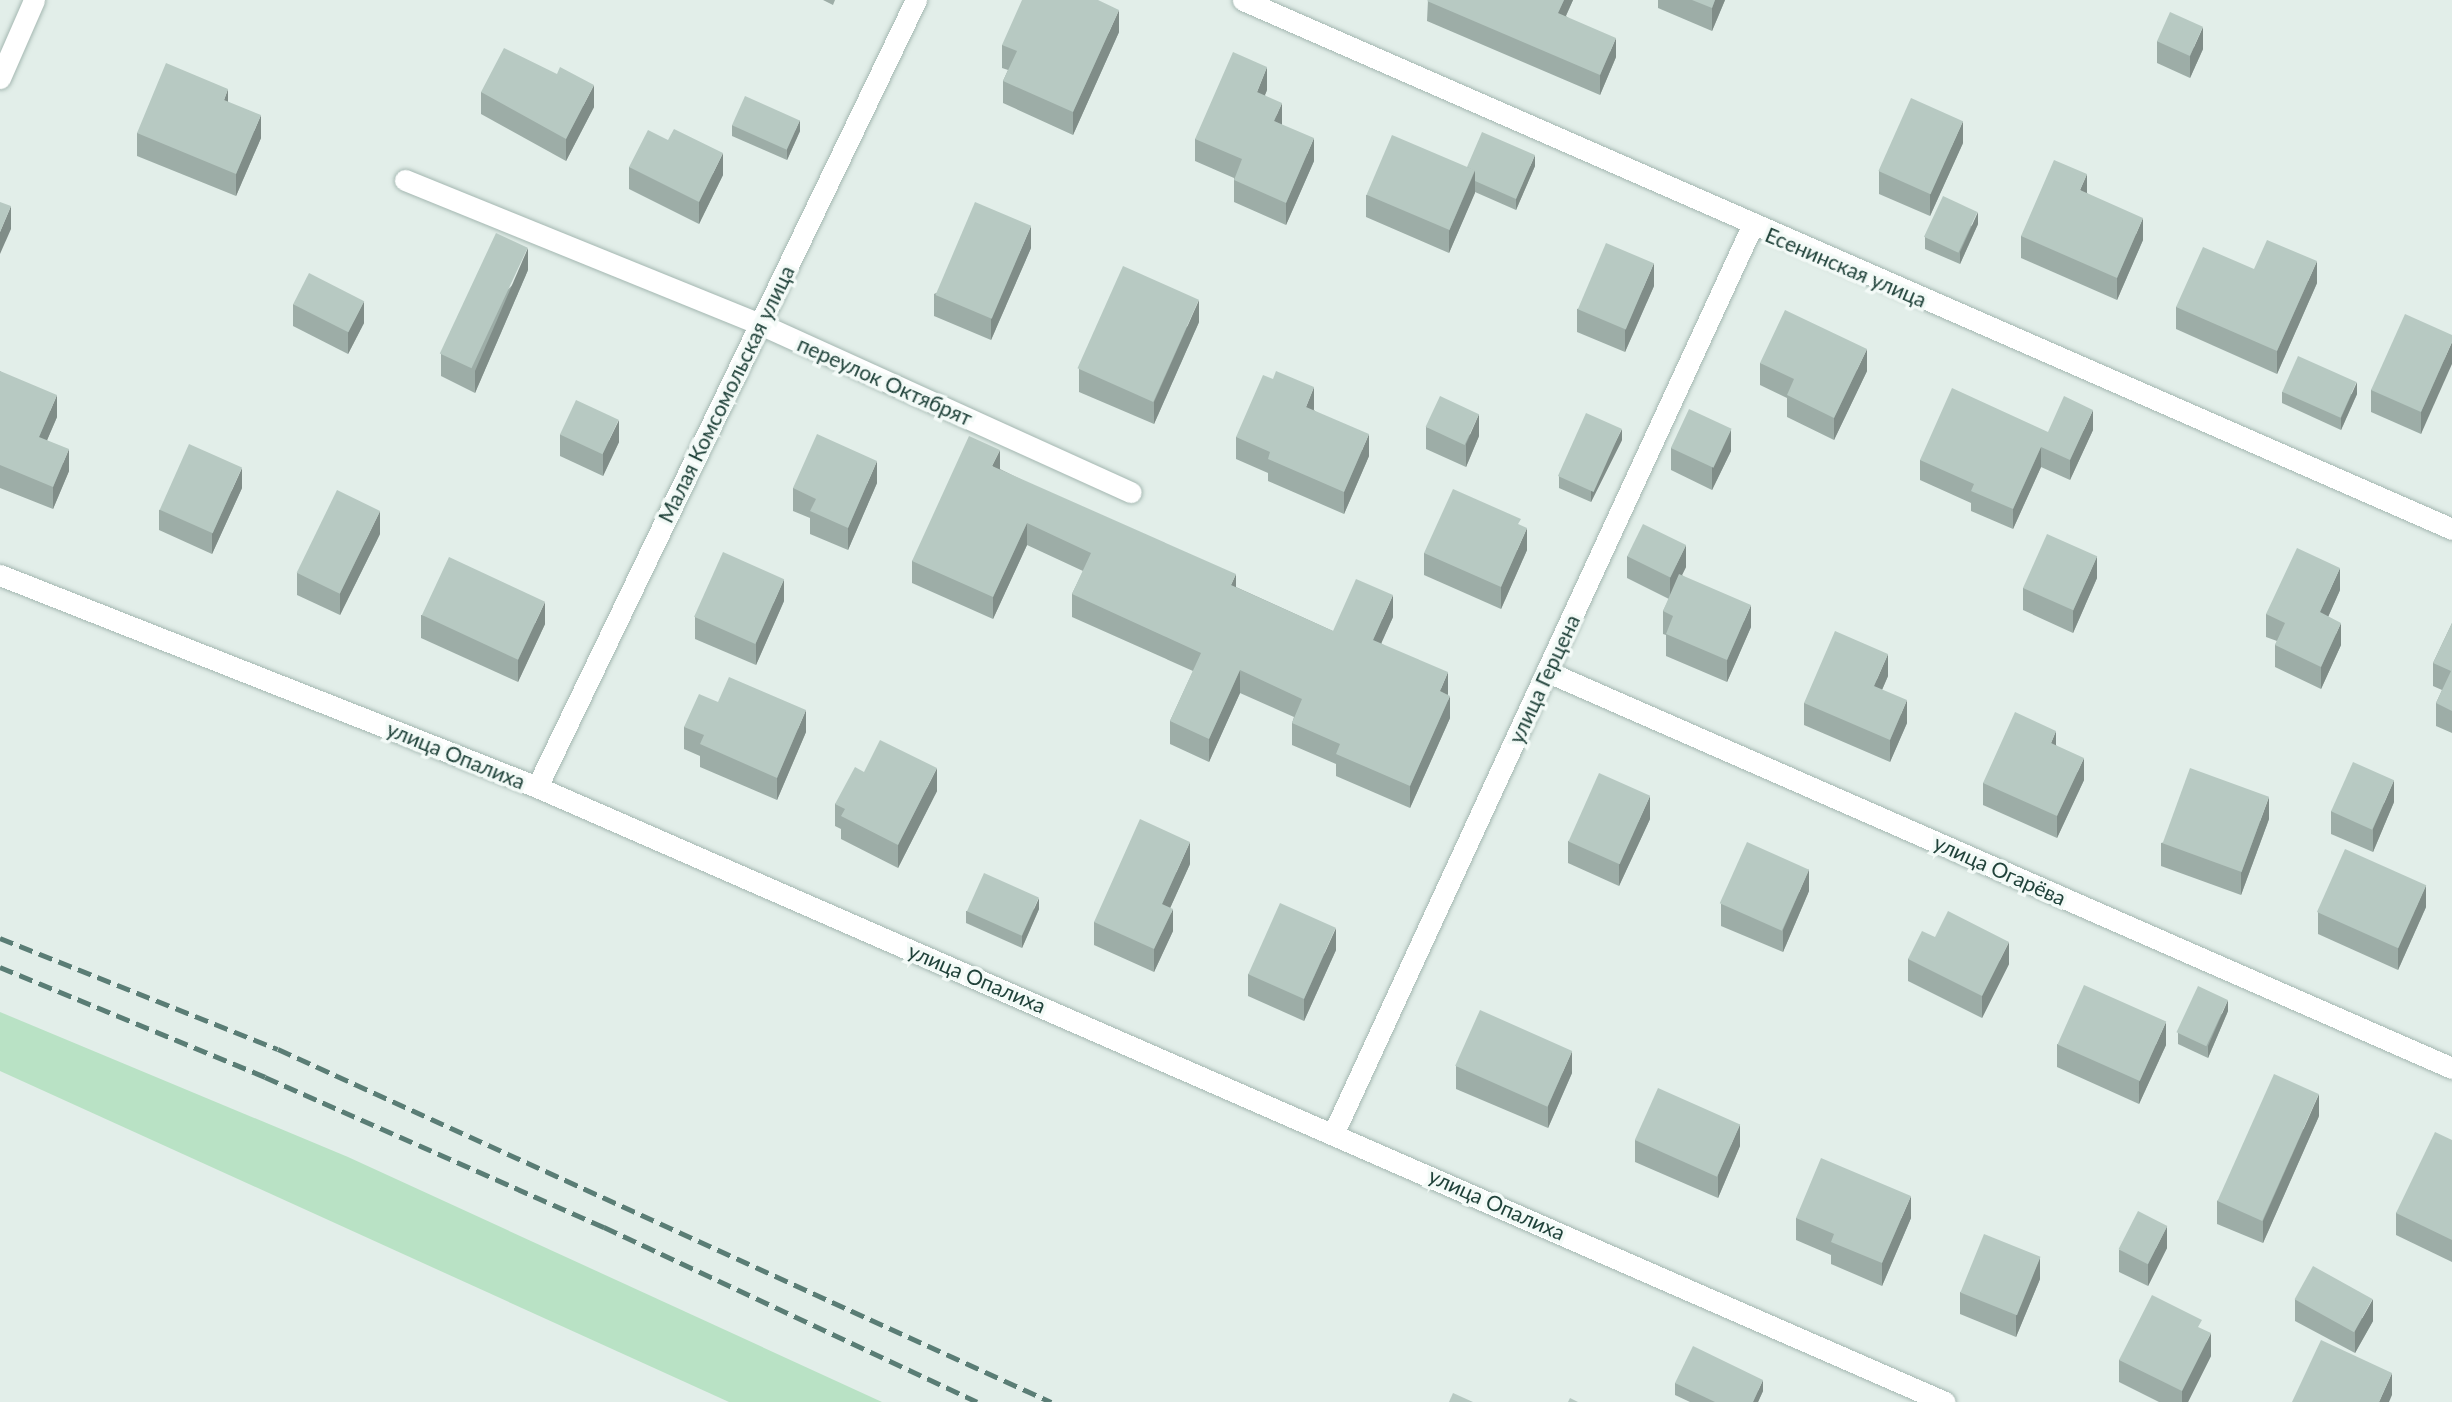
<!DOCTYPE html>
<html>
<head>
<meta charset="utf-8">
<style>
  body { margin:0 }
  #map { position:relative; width:2452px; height:1402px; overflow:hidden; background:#e2eee9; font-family:Lato,sans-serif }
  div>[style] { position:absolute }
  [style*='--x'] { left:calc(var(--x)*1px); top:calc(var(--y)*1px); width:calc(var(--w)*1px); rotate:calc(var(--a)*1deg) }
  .green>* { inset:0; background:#b9e2c5 }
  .roads { filter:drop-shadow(0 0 2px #a4b7b1) drop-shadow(0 0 2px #a4b7b1) }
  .minor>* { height:21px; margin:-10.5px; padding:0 10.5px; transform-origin:10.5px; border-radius:10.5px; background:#fff }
  .rail>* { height:5px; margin-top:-2.5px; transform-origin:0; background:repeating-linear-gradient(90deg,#5a7d75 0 14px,transparent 0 21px) }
  .wall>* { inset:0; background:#9dada7 }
  .shaded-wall>* { inset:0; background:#808d88 }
  .building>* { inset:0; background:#b7c9c2; transform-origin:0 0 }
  span { translate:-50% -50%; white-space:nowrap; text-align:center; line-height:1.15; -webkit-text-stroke:7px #f3faf7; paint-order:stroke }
  .street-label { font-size:21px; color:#20423a }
</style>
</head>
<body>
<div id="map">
  <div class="green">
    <div style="clip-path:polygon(0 1012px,348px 1157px,882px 1402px,729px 1402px,0 1071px)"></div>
  </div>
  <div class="roads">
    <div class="minor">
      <div style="--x:1243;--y:0;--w:1320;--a:23.63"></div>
      <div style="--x:0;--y:78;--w:85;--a:-66.4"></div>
      <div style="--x:405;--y:180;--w:383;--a:22.1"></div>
      <div style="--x:760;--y:324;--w:407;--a:24.4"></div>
      <div style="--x:0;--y:575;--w:577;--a:21.54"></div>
      <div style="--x:537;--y:787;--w:1536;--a:23.6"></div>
      <div style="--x:1548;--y:672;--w:987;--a:23.66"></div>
      <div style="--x:537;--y:787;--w:874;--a:-64.29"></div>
      <div style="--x:1334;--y:1132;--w:998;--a:-65.23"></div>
    </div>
  </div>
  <div class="rail">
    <div style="--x:0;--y:938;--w:299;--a:21.8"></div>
    <div style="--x:278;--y:1049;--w:850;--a:24.54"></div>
    <div style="--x:0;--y:967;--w:287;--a:22.5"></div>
    <div style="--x:265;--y:1077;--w:371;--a:23.9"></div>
    <div style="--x:604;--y:1227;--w:412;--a:25.1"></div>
  </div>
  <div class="wall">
    <div style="clip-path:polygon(823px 0,835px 0,833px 5px)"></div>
    <div style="clip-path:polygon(1428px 0,1573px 0,1566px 16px,1616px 57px,1600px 95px,1427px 21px)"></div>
    <div style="clip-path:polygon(1658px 0,1725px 0,1712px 31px,1658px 8px)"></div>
    <div style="clip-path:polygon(1119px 32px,1073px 135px,1003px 103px,1003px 81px,1008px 70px,1002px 68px,1002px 45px)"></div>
    <div style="clip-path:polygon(2157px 41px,2203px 49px,2190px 78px,2157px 63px)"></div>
    <div style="clip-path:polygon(1267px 90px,1265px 95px,1282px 125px,1314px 161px,1286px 225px,1234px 202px,1234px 178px,1195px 161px,1195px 139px)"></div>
    <div style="clip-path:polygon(481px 92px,594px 107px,566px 161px,481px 114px)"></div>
    <div style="clip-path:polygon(228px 102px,261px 138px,236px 196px,137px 156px,137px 133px)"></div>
    <div style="clip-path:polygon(732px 125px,800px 131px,787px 160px,732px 136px)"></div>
    <div style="clip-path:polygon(1963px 143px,1930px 216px,1879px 194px,1879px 171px)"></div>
    <div style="clip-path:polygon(1535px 166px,1516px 210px,1475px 192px,1449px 253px,1366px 217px,1366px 195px,1467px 167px)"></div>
    <div style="clip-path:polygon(629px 167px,723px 175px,699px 224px,629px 189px)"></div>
    <div style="clip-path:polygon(2087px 193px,2143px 240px,2117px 300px,2021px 258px,2021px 236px)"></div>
    <div style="clip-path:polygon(1978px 224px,1960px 264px,1925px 249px,1925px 237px)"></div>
    <div style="clip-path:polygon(1031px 248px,991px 340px,934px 316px,934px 294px)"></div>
    <div style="clip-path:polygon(2254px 269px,2317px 283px,2277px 374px,2176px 329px,2176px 307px)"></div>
    <div style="clip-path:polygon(528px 270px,475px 393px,441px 376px,441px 354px)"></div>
    <div style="clip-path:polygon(1654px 286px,1625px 352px,1577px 332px,1577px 309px)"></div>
    <div style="clip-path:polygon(293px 304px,364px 323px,348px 354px,293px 326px)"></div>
    <div style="clip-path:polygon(1199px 322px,1154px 424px,1079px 392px,1079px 369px)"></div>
    <div style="clip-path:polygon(2452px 335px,2421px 434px,2371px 412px,2371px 390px)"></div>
    <div style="clip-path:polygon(1760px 363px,1867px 371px,1834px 440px,1787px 417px,1787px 398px,1760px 385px)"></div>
    <div style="clip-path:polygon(0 371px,57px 417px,47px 440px,69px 471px,53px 509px,0 488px)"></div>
    <div style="clip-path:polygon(2282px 392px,2357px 394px,2341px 430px,2282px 403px)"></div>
    <div style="clip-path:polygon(1314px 409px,1314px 410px,1369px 456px,1344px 514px,1268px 481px,1268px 473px,1236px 459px,1236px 437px)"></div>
    <div style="clip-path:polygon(1426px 427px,1479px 436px,1466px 467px,1426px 449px)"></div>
    <div style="clip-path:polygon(2093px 430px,2070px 480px,2041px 467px,2013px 529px,1971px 511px,1971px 503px,1920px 480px,1920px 460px,2048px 432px)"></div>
    <div style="clip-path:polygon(560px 434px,619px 442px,603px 476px,560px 456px)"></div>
    <div style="clip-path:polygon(1622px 440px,1591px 502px,1559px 488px,1559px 476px)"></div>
    <div style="clip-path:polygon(1671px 448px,1731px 451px,1712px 490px,1671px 470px)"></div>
    <div style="clip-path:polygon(1000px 469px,1236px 587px,1333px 631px,1393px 617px,1381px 643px,1448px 695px,1450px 718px,1410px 808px,1336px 776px,1336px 764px,1292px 745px,1292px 723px,1294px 717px,1240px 693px,1209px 762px,1170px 744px,1170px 721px,1193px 671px,1072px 617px,1072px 594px,1083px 571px,1027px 545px,993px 619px,912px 583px,912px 561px)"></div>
    <div style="clip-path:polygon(877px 483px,848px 550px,810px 534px,810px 518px,793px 511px,793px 488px)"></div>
    <div style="clip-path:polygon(242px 488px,212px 554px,159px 530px,159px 510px)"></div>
    <div style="clip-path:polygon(380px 534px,340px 615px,297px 595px,297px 573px)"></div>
    <div style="clip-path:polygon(1527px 550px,1501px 609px,1424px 575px,1424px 553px)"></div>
    <div style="clip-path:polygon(1627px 556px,1686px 567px,1682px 575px,1751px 627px,1727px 682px,1666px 656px,1666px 635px,1663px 634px,1663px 611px,1669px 599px,1627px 578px)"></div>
    <div style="clip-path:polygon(2097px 578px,2073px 633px,2023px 610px,2023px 588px)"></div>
    <div style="clip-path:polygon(2340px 590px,2328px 617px,2341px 645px,2321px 689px,2275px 667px,2275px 645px,2277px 641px,2266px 637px,2266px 614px)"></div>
    <div style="clip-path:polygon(784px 601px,756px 665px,695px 639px,695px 617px)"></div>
    <div style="clip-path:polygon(421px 615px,545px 624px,518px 682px,421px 638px)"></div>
    <div style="clip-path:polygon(2452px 623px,2452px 733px,2436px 726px,2436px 703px,2442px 690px,2433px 686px,2433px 663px)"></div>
    <div style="clip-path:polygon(1888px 676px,1882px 690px,1907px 723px,1890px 762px,1804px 725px,1804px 703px)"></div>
    <div style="clip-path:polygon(718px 702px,806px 732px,777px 800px,700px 767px,700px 756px,684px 749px,684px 727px)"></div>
    <div style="clip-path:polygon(2056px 745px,2084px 780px,2057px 838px,1983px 805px,1983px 783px)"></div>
    <div style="clip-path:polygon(864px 772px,937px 791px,898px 868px,841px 839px,841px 829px,835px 826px,835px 804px)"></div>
    <div style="clip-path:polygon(2394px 802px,2373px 852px,2331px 834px,2331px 811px)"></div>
    <div style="clip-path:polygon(1650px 819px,1619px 886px,1568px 863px,1568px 841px)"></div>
    <div style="clip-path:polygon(2269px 819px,2241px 895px,2161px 866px,2161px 843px)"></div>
    <div style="clip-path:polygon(1190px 864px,1170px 908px,1173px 931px,1154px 972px,1094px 945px,1094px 922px)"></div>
    <div style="clip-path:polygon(1809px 891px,1783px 952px,1721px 926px,1721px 904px)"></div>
    <div style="clip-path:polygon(2426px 907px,2398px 970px,2318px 934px,2318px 912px)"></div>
    <div style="clip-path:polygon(1039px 909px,1022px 948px,966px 923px,966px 911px)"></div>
    <div style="clip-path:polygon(1935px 937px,2009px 964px,1982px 1018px,1908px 981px,1908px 959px)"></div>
    <div style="clip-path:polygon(1336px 950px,1304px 1021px,1248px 996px,1248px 974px)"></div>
    <div style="clip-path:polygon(2228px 1011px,2208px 1058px,2178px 1044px,2178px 1033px)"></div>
    <div style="clip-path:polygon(2057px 1044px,2166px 1045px,2139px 1104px,2057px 1067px)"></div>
    <div style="clip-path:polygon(1456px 1066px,1572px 1073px,1548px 1128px,1456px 1089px)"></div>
    <div style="clip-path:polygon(2319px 1116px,2263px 1243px,2217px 1224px,2217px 1201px)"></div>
    <div style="clip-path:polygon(1635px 1140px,1740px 1146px,1718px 1198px,1635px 1162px)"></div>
    <div style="clip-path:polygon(2452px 1140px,2452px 1262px,2396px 1235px,2396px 1213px)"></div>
    <div style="clip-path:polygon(1796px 1218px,1911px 1218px,1882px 1286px,1831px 1264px,1831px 1255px,1796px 1240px)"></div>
    <div style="clip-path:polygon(2167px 1248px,2148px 1286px,2119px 1272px,2119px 1250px)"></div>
    <div style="clip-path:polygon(2040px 1279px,2016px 1337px,1960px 1314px,1960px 1292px)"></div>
    <div style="clip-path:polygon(2295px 1299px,2373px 1321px,2355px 1353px,2295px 1321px)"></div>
    <div style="clip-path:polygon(2202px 1329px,2211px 1356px,2188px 1402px,2159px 1402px,2119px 1382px,2119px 1360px)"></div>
    <div style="clip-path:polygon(1675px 1383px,1763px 1391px,1758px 1402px,1690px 1402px,1675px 1395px)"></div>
  </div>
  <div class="shaded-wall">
    <div style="clip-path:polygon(1564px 0,1573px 0,1558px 33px,1558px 13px)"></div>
    <div style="clip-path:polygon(1715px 0,1725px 0,1712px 31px,1712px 8px)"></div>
    <div style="clip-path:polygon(1119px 10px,1119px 32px,1073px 135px,1073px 112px)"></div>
    <div style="clip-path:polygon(2203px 27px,2203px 49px,2190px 78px,2190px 56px)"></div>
    <div style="clip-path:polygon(1616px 38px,1616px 57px,1600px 95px,1600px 75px)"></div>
    <div style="clip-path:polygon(1267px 67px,1267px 90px,1257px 114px,1257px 92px)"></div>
    <div style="clip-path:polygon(594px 85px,594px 107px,566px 161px,566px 139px)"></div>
    <div style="clip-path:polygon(228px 89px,228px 111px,224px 100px)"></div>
    <div style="clip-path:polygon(1282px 103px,1282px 125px,1274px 121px)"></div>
    <div style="clip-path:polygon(261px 115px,261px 138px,236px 196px,236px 174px)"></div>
    <div style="clip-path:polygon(800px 120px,800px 131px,787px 160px,787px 148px)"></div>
    <div style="clip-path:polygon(1963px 121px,1963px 143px,1930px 216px,1930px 194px)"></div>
    <div style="clip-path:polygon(1314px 138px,1314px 161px,1286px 225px,1286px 203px)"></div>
    <div style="clip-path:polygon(723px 153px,723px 175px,699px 224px,699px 202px)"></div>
    <div style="clip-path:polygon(1535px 155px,1535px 166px,1516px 210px,1516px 199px)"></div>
    <div style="clip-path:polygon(1475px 171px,1475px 193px,1449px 253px,1449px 231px)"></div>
    <div style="clip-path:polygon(2087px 174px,2087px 197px,2080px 190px)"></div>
    <div style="clip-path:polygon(11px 206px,11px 229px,0 254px,0 232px)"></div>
    <div style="clip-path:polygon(1978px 212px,1978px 224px,1960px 264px,1960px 252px)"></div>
    <div style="clip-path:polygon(2143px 218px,2143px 240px,2117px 300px,2117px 278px)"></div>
    <div style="clip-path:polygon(1031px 226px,1031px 248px,991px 340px,991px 318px)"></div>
    <div style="clip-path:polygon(528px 248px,528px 270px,475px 393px,475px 371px)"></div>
    <div style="clip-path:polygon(2317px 261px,2317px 283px,2277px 374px,2277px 351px)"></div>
    <div style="clip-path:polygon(1654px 263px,1654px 286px,1625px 352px,1625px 330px)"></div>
    <div style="clip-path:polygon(1199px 300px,1199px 322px,1154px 424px,1154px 402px)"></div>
    <div style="clip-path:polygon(364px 301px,364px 323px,348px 354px,348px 332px)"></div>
    <div style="clip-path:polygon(2452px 342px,2452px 364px,2421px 434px,2421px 412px)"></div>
    <div style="clip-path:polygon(1867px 349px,1867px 371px,1834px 440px,1834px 418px)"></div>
    <div style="clip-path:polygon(2357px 382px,2357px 394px,2341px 430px,2341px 418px)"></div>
    <div style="clip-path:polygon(1314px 387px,1314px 409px,1306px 429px,1306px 407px)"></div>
    <div style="clip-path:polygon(57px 395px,57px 417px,39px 459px,39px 437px)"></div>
    <div style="clip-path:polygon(2093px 410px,2093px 430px,2070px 480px,2070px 460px)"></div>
    <div style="clip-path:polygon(1479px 414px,1479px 436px,1466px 467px,1466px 444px)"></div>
    <div style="clip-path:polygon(619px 420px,619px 442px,603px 476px,603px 453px)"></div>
    <div style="clip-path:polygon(1622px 429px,1622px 440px,1591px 502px,1591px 490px)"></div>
    <div style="clip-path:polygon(1731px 429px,1731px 451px,1712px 490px,1712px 467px)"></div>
    <div style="clip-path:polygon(1369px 434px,1369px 456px,1344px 514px,1344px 492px)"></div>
    <div style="clip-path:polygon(2041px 447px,2041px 467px,2013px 529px,2013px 509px)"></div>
    <div style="clip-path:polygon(69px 449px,69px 471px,53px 509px,53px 487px)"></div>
    <div style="clip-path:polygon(1000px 450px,1000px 472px,992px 466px)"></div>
    <div style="clip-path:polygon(877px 461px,877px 483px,848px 550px,848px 528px)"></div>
    <div style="clip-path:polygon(242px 468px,242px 488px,212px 554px,212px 534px)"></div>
    <div style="clip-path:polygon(380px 511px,380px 534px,340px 615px,340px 593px)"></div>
    <div style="clip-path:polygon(1027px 523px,1027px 545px,993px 619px,993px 597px)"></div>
    <div style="clip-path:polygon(1527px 528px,1527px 550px,1501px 609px,1501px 587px)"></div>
    <div style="clip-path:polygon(1686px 545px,1686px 567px,1670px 599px,1670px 577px)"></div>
    <div style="clip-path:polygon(2097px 556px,2097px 578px,2073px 633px,2073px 611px)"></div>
    <div style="clip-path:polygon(2340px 568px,2340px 590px,2320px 635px,2320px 612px)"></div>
    <div style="clip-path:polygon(1236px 574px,1236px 596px,1231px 585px)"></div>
    <div style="clip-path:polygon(784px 579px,784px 601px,756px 665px,756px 643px)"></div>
    <div style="clip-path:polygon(1393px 595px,1393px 617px,1373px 662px,1373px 640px)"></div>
    <div style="clip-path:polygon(545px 602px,545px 624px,518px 682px,518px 660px)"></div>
    <div style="clip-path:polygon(1751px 605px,1751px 627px,1727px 682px,1727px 660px)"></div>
    <div style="clip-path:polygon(2341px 623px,2341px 645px,2321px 689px,2321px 667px)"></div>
    <div style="clip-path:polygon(1888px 654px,1888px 676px,1874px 708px,1874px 686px)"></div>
    <div style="clip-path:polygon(1240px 670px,1240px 693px,1209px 762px,1209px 739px)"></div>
    <div style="clip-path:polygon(1448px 672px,1448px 694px,1440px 714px,1440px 691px)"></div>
    <div style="clip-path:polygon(1450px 696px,1450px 718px,1410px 808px,1410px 786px)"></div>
    <div style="clip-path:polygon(1907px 700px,1907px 723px,1890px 762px,1890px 740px)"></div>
    <div style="clip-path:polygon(806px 710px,806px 732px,777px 800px,777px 778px)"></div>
    <div style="clip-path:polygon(2056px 731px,2056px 754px,2051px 743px)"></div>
    <div style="clip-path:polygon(2084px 758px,2084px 780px,2057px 838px,2057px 816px)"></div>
    <div style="clip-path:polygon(937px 768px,937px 791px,898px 868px,898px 845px)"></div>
    <div style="clip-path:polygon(2394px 780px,2394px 802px,2373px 852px,2373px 829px)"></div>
    <div style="clip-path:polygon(1650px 796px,1650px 819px,1619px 886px,1619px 864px)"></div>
    <div style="clip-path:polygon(2269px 797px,2269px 819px,2241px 895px,2241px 873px)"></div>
    <div style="clip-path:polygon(1190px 842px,1190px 864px,1162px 926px,1162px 904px)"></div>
    <div style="clip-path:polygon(1809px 869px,1809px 891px,1783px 952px,1783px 930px)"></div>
    <div style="clip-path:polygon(2426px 885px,2426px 907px,2398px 970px,2398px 947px)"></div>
    <div style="clip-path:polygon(1039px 898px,1039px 909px,1022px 948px,1022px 936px)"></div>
    <div style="clip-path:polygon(1173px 909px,1173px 931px,1154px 972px,1154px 949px)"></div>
    <div style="clip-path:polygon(1336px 928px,1336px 950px,1304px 1021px,1304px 999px)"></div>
    <div style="clip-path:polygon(2009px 942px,2009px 964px,1982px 1018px,1982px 996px)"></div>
    <div style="clip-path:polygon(2228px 1000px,2228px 1011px,2208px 1058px,2208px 1046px)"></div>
    <div style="clip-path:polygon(2166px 1022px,2166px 1045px,2139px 1104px,2139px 1082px)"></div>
    <div style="clip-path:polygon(1572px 1051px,1572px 1073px,1548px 1128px,1548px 1106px)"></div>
    <div style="clip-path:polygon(2319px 1094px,2319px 1116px,2263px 1243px,2263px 1221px)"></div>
    <div style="clip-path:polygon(1740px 1124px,1740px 1146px,1718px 1198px,1718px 1175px)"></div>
    <div style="clip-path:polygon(1911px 1196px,1911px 1218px,1882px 1286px,1882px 1263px)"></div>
    <div style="clip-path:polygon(2167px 1226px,2167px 1248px,2148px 1286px,2148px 1264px)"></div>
    <div style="clip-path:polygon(2040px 1257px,2040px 1279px,2016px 1337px,2016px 1315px)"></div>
    <div style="clip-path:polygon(2373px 1299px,2373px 1321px,2355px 1353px,2355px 1331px)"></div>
    <div style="clip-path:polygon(2211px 1333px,2211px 1356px,2188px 1402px,2182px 1402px,2182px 1391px)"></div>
    <div style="clip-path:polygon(2392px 1373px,2392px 1395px,2389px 1402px,2379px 1402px)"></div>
    <div style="clip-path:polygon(1763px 1380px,1763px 1391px,1758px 1402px,1753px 1402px)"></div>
  </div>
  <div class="building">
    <div style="clip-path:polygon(1022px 0,1098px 0,1119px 10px,1073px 112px,1003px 81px,1017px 51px,1002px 45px)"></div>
    <div style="clip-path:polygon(1428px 0,1564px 0,1558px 13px,1616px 38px,1600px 75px,1427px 1px)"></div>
    <div style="clip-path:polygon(1692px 0,1715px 0,1712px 8px)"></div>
    <div style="left:2170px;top:12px;width:36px;height:32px;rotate:24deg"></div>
    <div style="clip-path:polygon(504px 48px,557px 74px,560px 67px,594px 85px,566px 139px,481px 92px)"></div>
    <div style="clip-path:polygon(1233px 52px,1267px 67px,1257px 92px,1282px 103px,1274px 121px,1314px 138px,1286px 203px,1234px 180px,1242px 159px,1195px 139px)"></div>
    <div style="clip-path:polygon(166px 63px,228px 89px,224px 100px,261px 115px,236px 174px,137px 133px)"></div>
    <div style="left:745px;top:96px;width:60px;height:32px;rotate:24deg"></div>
    <div style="left:1911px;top:98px;width:57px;height:80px;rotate:24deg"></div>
    <div style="clip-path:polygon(674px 129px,723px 153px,699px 202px,629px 167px,648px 130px,668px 140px)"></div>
    <div style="clip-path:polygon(1482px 132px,1535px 155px,1516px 199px,1475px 181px,1475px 171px,1467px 167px)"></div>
    <div style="left:1392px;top:135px;width:90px;height:65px;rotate:23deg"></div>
    <div style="clip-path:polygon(2054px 160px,2087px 174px,2080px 190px,2143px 218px,2117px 278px,2021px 236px)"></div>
    <div style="left:1943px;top:196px;width:38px;height:45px;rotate:25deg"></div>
    <div style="clip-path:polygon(0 202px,11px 206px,0 232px)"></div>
    <div style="left:975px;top:202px;width:61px;height:101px;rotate:23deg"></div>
    <div style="left:496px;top:233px;width:35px;height:133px;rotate:25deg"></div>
    <div style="clip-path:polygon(2267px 240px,2317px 261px,2277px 351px,2176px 307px,2203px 247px,2254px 269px)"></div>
    <div style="left:1606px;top:243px;width:52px;height:72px;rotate:23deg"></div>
    <div style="left:1123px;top:266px;width:83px;height:112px;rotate:24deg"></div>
    <div style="left:309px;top:273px;width:62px;height:35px;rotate:27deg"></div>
    <div style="clip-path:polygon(1785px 310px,1867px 349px,1834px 418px,1787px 395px,1794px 379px,1760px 363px)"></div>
    <div style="clip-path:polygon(2405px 314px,2452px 335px,2452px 342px,2421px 412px,2371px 390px)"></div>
    <div style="left:2298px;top:356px;width:64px;height:39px;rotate:24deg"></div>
    <div style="clip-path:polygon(0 371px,57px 395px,39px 437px,69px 449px,53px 487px,0 465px)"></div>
    <div style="clip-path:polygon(1276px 371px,1314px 387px,1306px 407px,1369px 434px,1344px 492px,1268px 459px,1270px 452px,1236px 437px,1263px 375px,1273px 379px)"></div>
    <div style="clip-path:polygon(1952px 388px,2048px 432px,2064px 396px,2093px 410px,2070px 460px,2041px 447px,2013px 509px,1971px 491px,1974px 484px,1920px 460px)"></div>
    <div style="left:1440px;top:396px;width:43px;height:34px;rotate:25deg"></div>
    <div style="left:576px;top:400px;width:47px;height:38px;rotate:25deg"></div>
    <div style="left:1689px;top:409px;width:47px;height:43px;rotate:25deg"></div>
    <div style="left:1586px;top:413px;width:39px;height:69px;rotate:24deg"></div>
    <div style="clip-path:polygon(817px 434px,877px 461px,848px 528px,810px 511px,816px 499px,793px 488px)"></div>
    <div style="clip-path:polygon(969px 436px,1000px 450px,992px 466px,1236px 574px,1231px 585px,1333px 631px,1356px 579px,1393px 595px,1373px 640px,1448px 672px,1440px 691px,1450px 696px,1410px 786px,1336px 754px,1340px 744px,1292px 723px,1302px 699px,1240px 670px,1209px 739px,1170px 721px,1201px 653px,1072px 594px,1091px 553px,1027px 523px,993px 597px,912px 561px)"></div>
    <div style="left:189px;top:444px;width:58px;height:72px;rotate:24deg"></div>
    <div style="clip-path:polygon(1453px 489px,1521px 519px,1518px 524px,1527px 528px,1501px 587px,1424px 553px)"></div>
    <div style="left:337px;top:490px;width:48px;height:92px;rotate:26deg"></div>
    <div style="left:1643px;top:524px;width:48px;height:36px;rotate:26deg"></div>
    <div style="left:2047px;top:534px;width:55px;height:59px;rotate:24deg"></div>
    <div style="clip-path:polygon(2297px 548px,2340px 568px,2320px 612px,2341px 623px,2321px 667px,2275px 645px,2285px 623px,2266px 614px)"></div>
    <div style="left:723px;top:552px;width:67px;height:71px;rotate:24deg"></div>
    <div style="left:449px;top:557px;width:106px;height:64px;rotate:25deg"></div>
    <div style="clip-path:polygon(1679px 574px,1751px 605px,1727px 660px,1666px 634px,1673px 616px,1663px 611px)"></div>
    <div style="clip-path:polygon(2452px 623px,2452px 711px,2436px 703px,2451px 671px,2433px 663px)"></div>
    <div style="clip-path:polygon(1835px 631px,1888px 654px,1874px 686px,1907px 700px,1890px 740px,1804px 703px)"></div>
    <div style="clip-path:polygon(729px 677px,806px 710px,777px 778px,700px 744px,704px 735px,684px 727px,699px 694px,718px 702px)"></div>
    <div style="clip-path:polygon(2015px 712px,2056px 731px,2051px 743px,2084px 758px,2057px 816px,1983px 783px)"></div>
    <div style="clip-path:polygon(880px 740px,937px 768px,898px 845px,841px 816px,845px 809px,835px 804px,855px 767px,864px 772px)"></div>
    <div style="left:2353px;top:762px;width:45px;height:54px;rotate:24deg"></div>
    <div style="left:2190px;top:768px;width:84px;height:80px;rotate:20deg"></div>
    <div style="left:1599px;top:773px;width:56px;height:75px;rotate:24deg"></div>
    <div style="clip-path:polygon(1140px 819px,1190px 842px,1162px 904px,1173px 909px,1154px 949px,1094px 922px)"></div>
    <div style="left:1747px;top:842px;width:68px;height:67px;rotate:24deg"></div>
    <div style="left:2345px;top:849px;width:89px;height:69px;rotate:24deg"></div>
    <div style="left:984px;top:873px;width:60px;height:42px;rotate:24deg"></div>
    <div style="left:1280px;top:903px;width:61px;height:78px;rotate:24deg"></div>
    <div style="clip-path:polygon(1948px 911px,2009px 942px,1982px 996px,1908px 959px,1922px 931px,1935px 937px)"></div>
    <div style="left:2084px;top:985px;width:90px;height:65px;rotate:24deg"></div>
    <div style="left:2198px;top:986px;width:33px;height:51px;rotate:25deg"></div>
    <div style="left:1480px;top:1010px;width:101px;height:61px;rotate:24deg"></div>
    <div style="left:2274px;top:1074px;width:49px;height:139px;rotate:24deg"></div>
    <div style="left:1658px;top:1088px;width:90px;height:57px;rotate:24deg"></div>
    <div style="clip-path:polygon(2435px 1132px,2452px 1140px,2452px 1240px,2396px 1213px)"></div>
    <div style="clip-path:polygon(1821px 1158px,1911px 1196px,1882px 1263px,1831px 1242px,1834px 1234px,1796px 1218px)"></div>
    <div style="left:2138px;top:1211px;width:33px;height:43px;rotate:27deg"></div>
    <div style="left:1984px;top:1234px;width:61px;height:63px;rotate:22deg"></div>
    <div style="left:2313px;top:1266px;width:68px;height:38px;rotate:29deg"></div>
    <div style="clip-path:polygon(2152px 1295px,2202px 1320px,2198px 1327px,2211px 1333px,2182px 1391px,2119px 1360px)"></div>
    <div style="clip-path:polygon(2321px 1340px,2392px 1373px,2379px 1402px,2292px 1402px)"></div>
    <div style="clip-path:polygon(1693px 1346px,1763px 1380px,1753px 1402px,1715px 1402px,1675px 1383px)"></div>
    <div style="clip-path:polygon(1453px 1393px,1473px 1402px,1449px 1402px)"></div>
    <div style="clip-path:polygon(1570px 1398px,1578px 1402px,1568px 1402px)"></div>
  </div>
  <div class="street-label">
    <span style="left:1846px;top:267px;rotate:23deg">Есенинская улица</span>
    <span style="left:885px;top:381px;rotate:24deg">переулок Октябрят</span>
    <span style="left:726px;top:394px;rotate:-64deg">Малая Комсомольская улица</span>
    <span style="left:1544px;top:679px;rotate:-65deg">улица Герцена</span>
    <span style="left:456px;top:755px;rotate:22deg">улица Опалиха</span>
    <span style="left:2000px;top:870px;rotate:24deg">улица Огарёва</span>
    <span style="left:977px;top:978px;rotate:23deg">улица Опалиха</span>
    <span style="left:1497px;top:1204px;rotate:24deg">улица Опалиха</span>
  </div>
</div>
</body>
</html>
